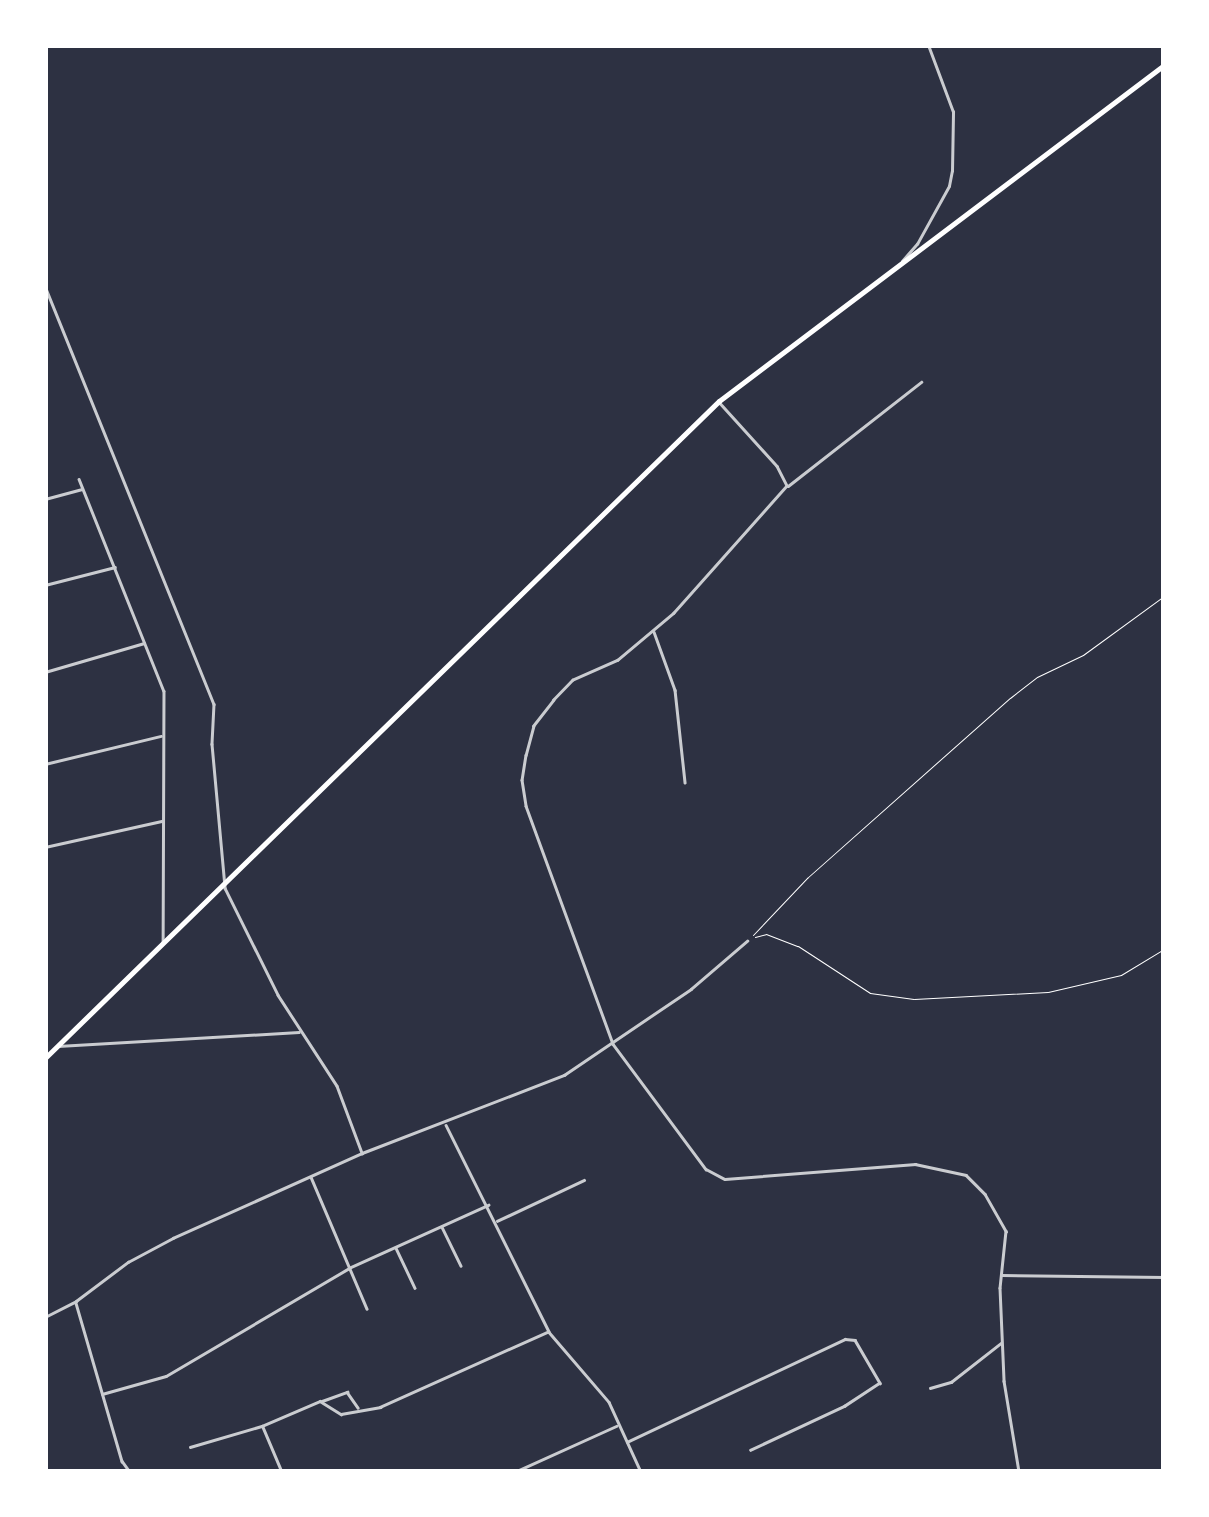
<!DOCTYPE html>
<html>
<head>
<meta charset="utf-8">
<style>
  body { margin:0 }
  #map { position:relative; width:1209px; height:1517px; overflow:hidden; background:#2d3142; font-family:"DejaVu Sans",sans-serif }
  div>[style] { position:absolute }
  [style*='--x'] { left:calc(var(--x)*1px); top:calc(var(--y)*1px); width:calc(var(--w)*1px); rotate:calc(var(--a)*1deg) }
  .path>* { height:1px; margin:-0.5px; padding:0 0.5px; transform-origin:0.5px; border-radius:0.5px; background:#fff }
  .minor>* { height:2.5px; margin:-1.25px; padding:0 1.25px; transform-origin:1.25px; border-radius:1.25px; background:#caccd0 }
  .trunk>* { height:5px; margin:-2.5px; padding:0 2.5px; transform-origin:2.5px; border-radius:2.5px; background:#fff }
  span { translate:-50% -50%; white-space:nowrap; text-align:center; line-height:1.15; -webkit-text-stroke:9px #fff; paint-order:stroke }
  .frame { position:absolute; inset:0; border:48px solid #fff; pointer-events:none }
</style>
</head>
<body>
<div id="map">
  <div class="path">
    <div style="--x:753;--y:935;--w:79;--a:-46.5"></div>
    <div style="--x:807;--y:878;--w:271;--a:-41.6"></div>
    <div style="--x:1010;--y:698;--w:34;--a:-38"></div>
    <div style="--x:1037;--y:677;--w:51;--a:-25.6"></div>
    <div style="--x:1083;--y:655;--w:100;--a:-36.1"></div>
    <div style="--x:755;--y:937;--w:11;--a:-15"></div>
    <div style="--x:766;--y:934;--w:34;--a:21"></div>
    <div style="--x:798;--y:946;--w:86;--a:33.1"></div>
    <div style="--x:870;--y:993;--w:44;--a:7.8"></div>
    <div style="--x:914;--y:999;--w:134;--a:-3"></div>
    <div style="--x:1048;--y:992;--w:75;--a:-13.1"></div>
    <div style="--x:1121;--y:975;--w:50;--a:-31.2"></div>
  </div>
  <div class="minor">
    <div style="--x:902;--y:261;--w:23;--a:-49"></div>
    <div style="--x:917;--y:244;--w:66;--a:-61.1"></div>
    <div style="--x:949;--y:186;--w:15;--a:-79"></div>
    <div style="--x:952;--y:171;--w:59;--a:-89"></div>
    <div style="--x:953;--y:112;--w:72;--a:-110.5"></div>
    <div style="--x:45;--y:286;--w:451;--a:68"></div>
    <div style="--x:214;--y:704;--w:40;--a:92.9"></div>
    <div style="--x:212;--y:744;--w:145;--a:84.8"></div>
    <div style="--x:225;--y:888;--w:119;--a:63.6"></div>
    <div style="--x:278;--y:995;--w:108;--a:57"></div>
    <div style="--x:337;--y:1086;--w:72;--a:69.5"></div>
    <div style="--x:720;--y:403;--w:85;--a:47.9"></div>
    <div style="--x:777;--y:466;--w:22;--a:63"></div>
    <div style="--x:787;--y:486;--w:170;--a:131.7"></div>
    <div style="--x:674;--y:613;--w:73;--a:140"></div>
    <div style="--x:618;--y:660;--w:49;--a:156"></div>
    <div style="--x:573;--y:680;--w:28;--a:134"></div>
    <div style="--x:554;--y:700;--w:33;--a:128"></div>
    <div style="--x:534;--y:726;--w:30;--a:105"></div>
    <div style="--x:526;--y:755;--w:25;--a:99"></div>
    <div style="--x:522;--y:780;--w:26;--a:81"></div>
    <div style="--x:526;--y:806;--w:253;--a:69.9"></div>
    <div style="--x:613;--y:1044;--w:156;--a:53.4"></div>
    <div style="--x:706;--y:1169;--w:21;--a:28"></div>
    <div style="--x:725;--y:1179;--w:191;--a:-4.5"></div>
    <div style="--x:915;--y:1164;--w:52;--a:12.2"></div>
    <div style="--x:966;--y:1175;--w:27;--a:45"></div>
    <div style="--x:985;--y:1194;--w:43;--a:60.4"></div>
    <div style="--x:1006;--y:1231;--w:57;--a:96"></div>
    <div style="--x:1000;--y:1288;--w:93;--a:87.5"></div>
    <div style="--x:1004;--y:1381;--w:92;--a:80.6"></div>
    <div style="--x:79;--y:479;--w:228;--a:68.2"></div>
    <div style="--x:164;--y:691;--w:251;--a:90.2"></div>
    <div style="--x:788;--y:486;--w:169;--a:-38"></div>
    <div style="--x:45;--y:499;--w:38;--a:-15"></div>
    <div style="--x:45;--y:585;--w:72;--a:-14.4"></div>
    <div style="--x:654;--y:632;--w:62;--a:70.1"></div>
    <div style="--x:675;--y:690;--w:93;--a:83.8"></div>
    <div style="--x:45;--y:672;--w:103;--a:-16.3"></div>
    <div style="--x:45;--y:764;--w:119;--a:-13.6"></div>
    <div style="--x:45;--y:847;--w:119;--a:-12.6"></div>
    <div style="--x:58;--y:1046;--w:241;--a:-3.3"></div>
    <div style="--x:446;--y:1125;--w:231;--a:63.5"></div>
    <div style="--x:549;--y:1332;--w:92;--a:49.4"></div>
    <div style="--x:609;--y:1402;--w:77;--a:65.4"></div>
    <div style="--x:311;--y:1177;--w:143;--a:67"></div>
    <div style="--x:497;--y:1221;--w:96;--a:-25.2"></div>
    <div style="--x:442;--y:1227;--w:43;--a:64"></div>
    <div style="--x:396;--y:1248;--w:44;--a:64.6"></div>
    <div style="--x:1002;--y:1275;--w:162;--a:0.7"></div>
    <div style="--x:76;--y:1303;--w:165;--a:73.8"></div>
    <div style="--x:122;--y:1461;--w:14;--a:54"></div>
    <div style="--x:45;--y:1317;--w:35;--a:-27"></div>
    <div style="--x:76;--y:1301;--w:65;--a:-36.9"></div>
    <div style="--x:128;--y:1262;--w:51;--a:-28.1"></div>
    <div style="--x:173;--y:1238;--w:207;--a:-24.2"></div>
    <div style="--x:362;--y:1153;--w:217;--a:-21.1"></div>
    <div style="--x:564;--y:1075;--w:153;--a:-34.1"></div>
    <div style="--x:691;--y:989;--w:74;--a:-40.6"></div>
    <div style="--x:930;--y:1388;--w:22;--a:-16"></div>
    <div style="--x:951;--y:1382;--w:63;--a:-38"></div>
    <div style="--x:102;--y:1394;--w:66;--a:-15.7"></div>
    <div style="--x:166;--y:1376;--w:212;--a:-30.5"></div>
    <div style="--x:349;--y:1268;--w:153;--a:-24.4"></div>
    <div style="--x:322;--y:1401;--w:27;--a:-20"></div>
    <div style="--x:347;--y:1392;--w:19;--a:55"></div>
    <div style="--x:263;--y:1427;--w:49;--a:67.1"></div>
    <div style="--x:627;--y:1442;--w:241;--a:-25.3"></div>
    <div style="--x:845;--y:1339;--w:10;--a:6"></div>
    <div style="--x:855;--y:1340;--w:50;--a:59.8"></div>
    <div style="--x:880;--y:1383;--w:42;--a:146.7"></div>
    <div style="--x:845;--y:1406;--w:104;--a:154.9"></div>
    <div style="--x:190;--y:1447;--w:75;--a:-16.3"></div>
    <div style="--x:262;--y:1426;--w:63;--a:-23.3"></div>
    <div style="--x:320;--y:1401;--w:25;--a:32"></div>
    <div style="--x:341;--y:1414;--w:40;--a:-10"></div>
    <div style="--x:380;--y:1407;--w:183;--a:-24.2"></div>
    <div style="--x:517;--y:1471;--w:109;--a:-24.4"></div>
  </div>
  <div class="trunk">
    <div style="--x:45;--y:1058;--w:941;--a:-44.27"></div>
    <div style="--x:719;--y:401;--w:558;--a:-37.05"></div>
  </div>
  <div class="frame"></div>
</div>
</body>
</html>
